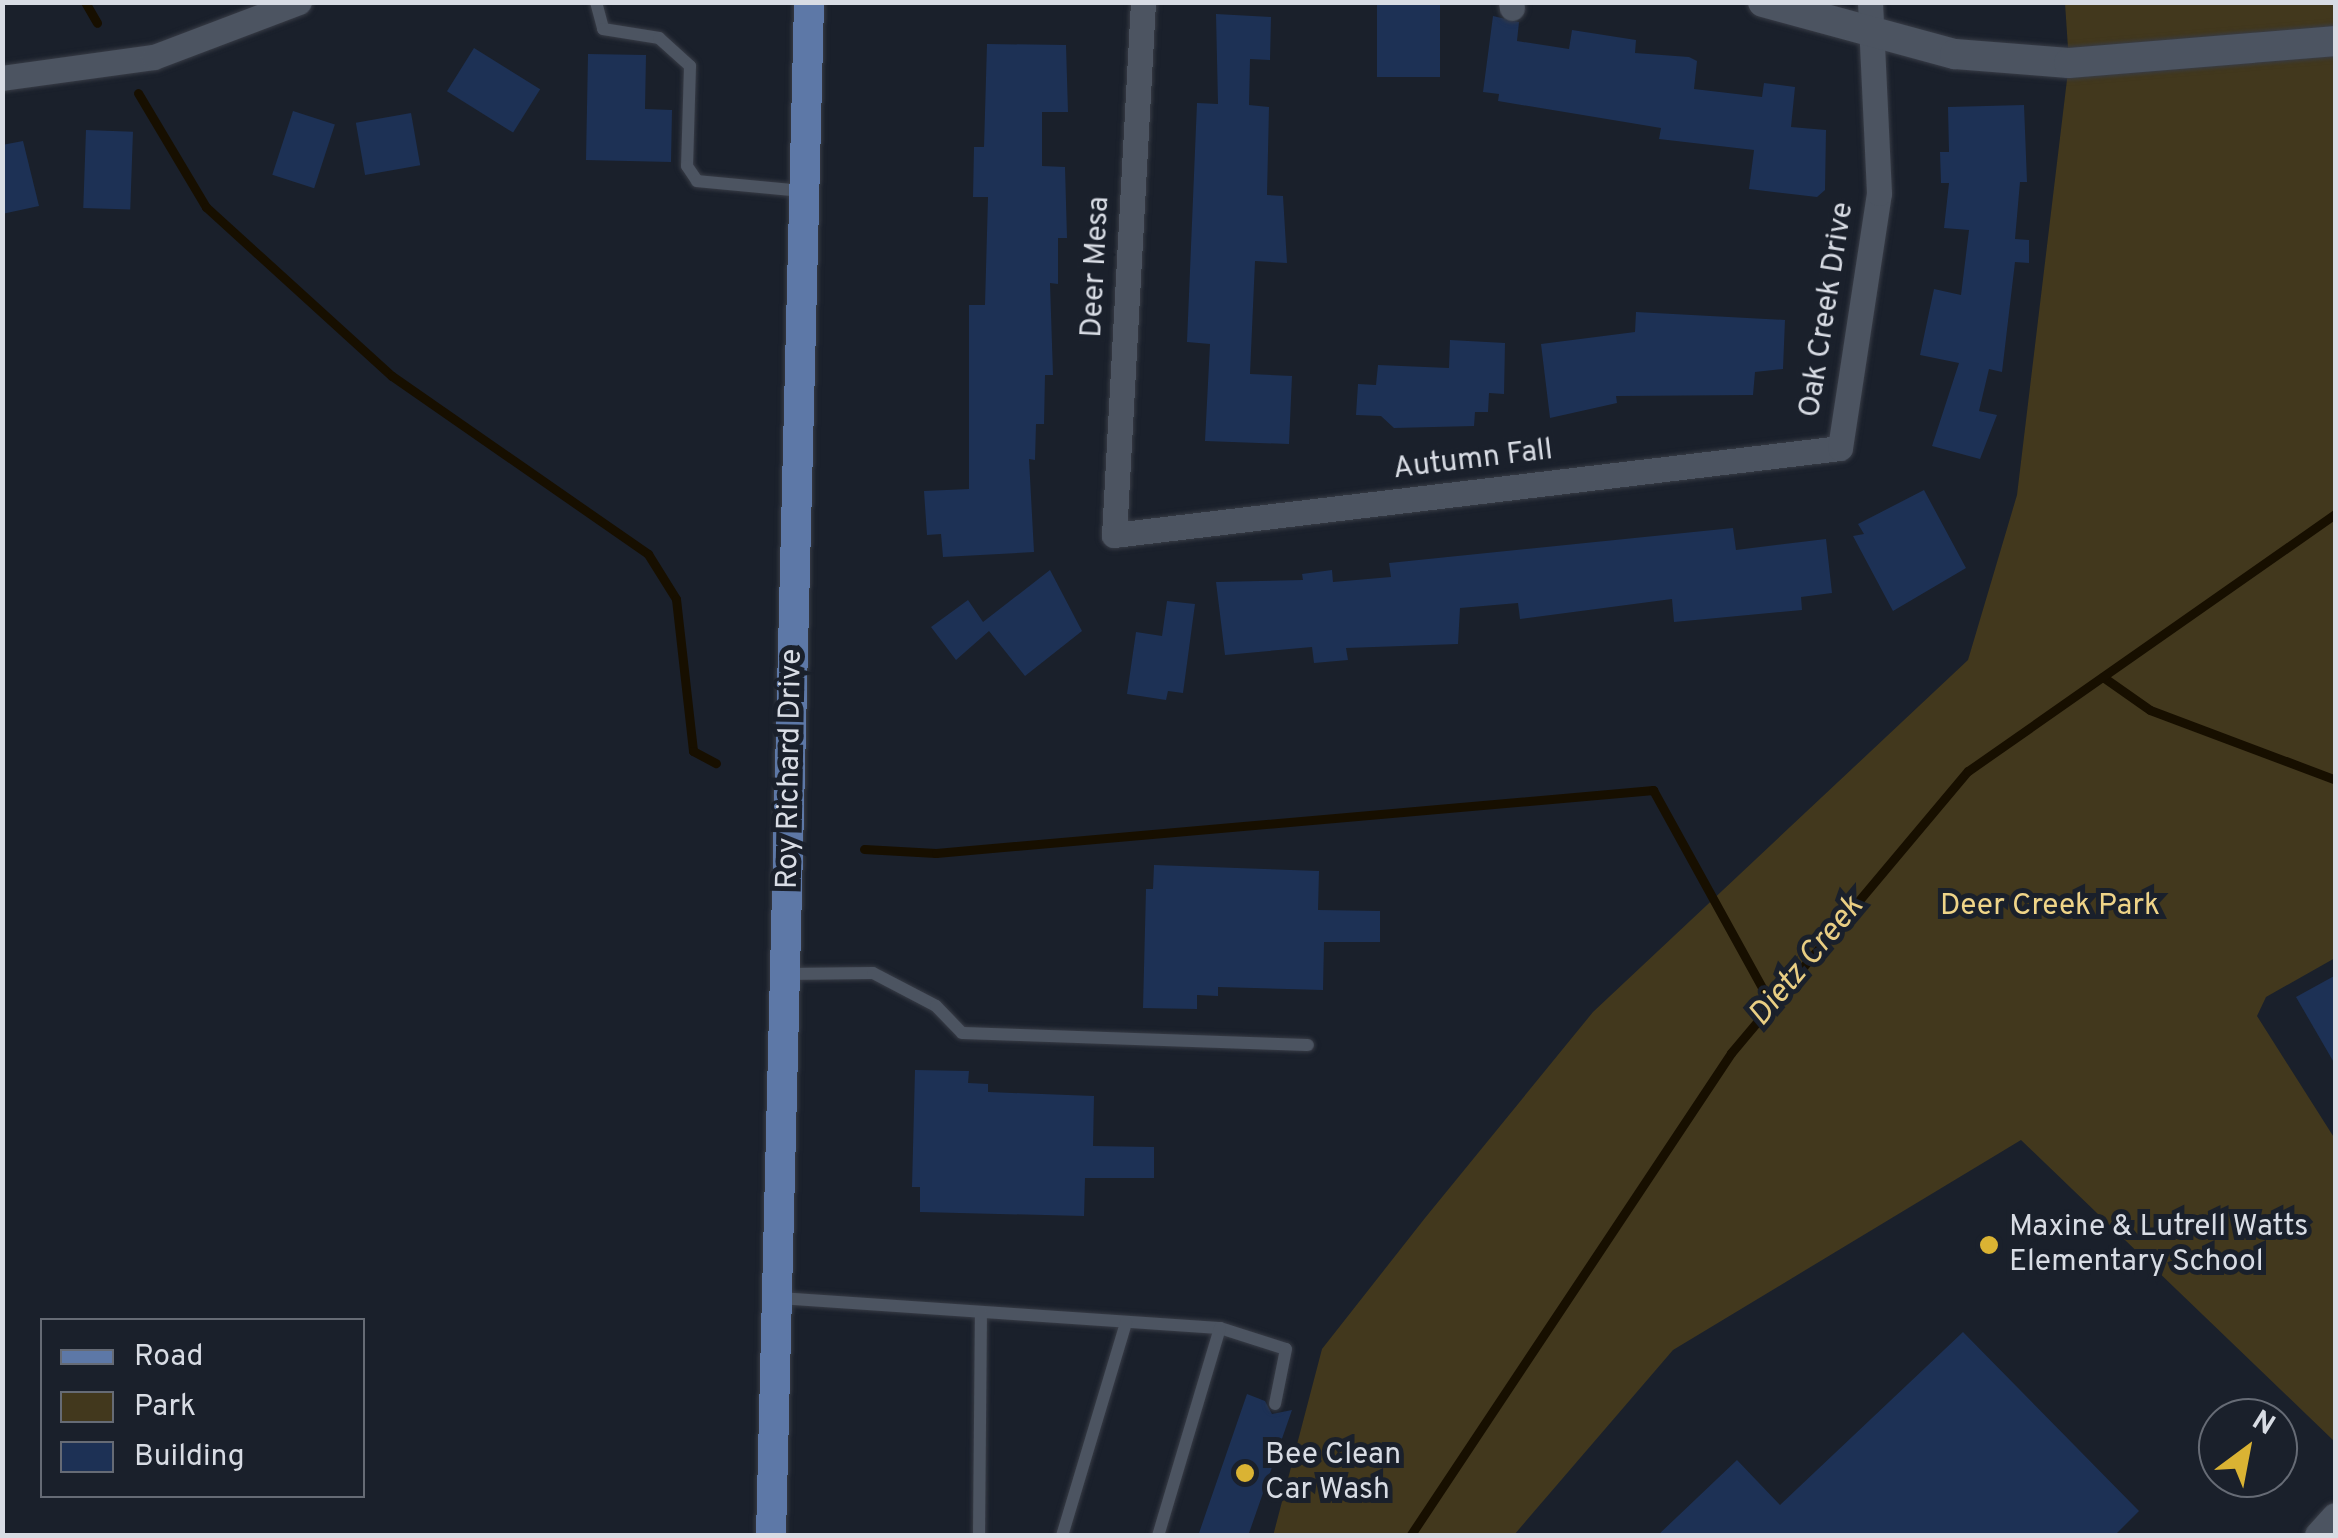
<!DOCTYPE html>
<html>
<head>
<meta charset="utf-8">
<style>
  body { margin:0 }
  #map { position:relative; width:2338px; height:1538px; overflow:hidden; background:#1a202b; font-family:Overpass,sans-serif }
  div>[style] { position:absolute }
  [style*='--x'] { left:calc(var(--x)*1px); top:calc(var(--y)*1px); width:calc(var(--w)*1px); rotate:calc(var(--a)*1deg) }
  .green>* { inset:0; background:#42381d }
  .stream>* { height:9px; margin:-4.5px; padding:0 4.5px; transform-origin:4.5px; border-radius:4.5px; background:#170f00 }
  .building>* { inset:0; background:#1d3155; transform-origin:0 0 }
  .roads { filter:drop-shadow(0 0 2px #383c46) drop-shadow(0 0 2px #383c46) }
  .lane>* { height:12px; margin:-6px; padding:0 6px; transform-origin:6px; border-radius:6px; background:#4c5461 }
  .street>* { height:25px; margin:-12.5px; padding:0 12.5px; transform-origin:12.5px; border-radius:12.5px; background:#4c5461 }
  .secondary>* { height:30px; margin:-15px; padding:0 15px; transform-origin:15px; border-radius:15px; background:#4c5461 }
  .primary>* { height:30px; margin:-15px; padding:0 15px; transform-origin:15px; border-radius:15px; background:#5d78a7 }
  .dots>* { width:28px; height:28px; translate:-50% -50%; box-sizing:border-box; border:5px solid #1a202b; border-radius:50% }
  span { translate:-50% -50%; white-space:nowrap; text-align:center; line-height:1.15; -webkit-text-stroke:10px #1a202b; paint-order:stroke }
  .street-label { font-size:30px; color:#d8dce4 }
  .park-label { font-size:30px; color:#efd488 }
  .poi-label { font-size:30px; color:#d8dce4 }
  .left { translate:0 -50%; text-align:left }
  .water-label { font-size:32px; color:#e9ce83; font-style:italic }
  .frame { position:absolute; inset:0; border:5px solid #d8dce4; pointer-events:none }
  .legend { position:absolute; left:40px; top:1318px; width:325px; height:180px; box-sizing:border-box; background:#1a202b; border:2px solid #666b75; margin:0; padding:12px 18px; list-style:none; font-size:30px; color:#d8dce4 }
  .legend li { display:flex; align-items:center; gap:20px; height:50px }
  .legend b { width:50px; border:2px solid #666b75 }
  .north { position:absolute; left:2198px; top:1398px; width:100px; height:100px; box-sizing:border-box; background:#1a202b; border:2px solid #666b75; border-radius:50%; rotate:32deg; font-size:28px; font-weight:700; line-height:40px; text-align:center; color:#d8dce4 }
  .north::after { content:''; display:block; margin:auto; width:35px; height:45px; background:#dab333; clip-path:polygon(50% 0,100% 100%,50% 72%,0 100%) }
</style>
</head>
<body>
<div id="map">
  <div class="green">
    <div style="clip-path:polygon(2065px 3px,2335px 3px,2335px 958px,2266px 997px,2257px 1016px,2335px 1139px,2335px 1442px,2021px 1140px,1673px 1350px,1514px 1535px,1273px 1536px,1322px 1349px,1425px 1218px,1593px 1012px,1968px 660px,2017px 495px,2069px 63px)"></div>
  </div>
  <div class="stream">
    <div style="--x:85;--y:2;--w:24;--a:60"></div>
    <div style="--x:138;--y:93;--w:133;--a:59.2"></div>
    <div style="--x:206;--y:207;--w:251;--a:42.3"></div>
    <div style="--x:392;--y:376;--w:312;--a:34.8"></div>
    <div style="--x:648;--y:554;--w:53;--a:58.1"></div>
    <div style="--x:676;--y:599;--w:153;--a:83.6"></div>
    <div style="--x:693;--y:751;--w:26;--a:28"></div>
    <div style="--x:2103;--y:677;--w:57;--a:35.1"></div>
    <div style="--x:2150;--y:710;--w:199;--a:20.6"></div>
    <div style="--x:864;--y:849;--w:72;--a:3.2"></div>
    <div style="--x:936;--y:853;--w:720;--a:-5.02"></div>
    <div style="--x:1653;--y:790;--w:244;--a:61.1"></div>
    <div style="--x:1410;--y:1536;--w:580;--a:-56.39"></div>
    <div style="--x:1731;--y:1053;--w:368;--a:-50"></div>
    <div style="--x:1968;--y:771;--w:449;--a:-35"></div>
  </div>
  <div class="building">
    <div style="left:1377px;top:2px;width:63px;height:75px"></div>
    <div style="clip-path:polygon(1216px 14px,1271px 17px,1270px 60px,1250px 59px,1249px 105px,1269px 107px,1267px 195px,1283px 196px,1287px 263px,1255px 261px,1250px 374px,1292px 376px,1289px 444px,1205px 441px,1210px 344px,1187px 342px,1197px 103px,1218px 104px)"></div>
    <div style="clip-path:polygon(1493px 16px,1519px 22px,1517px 41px,1569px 49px,1572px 30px,1636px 40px,1635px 53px,1689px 57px,1697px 61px,1694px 89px,1762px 97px,1764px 83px,1795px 87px,1791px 127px,1826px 130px,1825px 190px,1817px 197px,1749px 189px,1754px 150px,1659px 139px,1661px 128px,1498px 101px,1499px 94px,1483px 92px)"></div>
    <div style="clip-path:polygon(987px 44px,1066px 45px,1068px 112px,1042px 112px,1042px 166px,1065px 167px,1067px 238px,1058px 238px,1058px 284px,1050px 283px,1053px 375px,1045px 375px,1044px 424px,1036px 424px,1035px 460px,1029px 459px,1034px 552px,943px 557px,941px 534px,927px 535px,924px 491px,969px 489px,969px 305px,985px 305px,988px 197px,973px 197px,974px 147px,984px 147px)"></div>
    <div style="left:474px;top:48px;width:78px;height:51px;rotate:32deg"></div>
    <div style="clip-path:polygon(588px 54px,646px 55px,645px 109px,672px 110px,671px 162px,586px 160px)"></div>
    <div style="clip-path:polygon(2024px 105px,2027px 182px,2020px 182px,2015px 239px,2029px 240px,2029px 263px,2015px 262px,2002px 372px,1989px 369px,1979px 411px,1997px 415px,1980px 459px,1932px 446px,1959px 363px,1920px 355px,1934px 289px,1961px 295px,1969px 230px,1944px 228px,1949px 183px,1941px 183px,1940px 152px,1949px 152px,1948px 107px)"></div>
    <div style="left:293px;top:111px;width:44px;height:67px;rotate:18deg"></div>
    <div style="left:411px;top:113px;width:53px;height:56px;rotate:80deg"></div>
    <div style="left:86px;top:130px;width:47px;height:78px;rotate:2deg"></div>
    <div style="clip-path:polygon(23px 141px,39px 206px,2px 214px,2px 145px)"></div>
    <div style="clip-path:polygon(1636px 312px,1785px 320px,1783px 369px,1755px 372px,1753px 395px,1616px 396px,1617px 403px,1550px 418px,1541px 344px,1635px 332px)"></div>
    <div style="clip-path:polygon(1450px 340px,1505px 343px,1504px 394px,1489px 393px,1488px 412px,1475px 412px,1474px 426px,1394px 428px,1381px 416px,1356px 415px,1358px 384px,1376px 385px,1378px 365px,1449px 368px)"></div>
    <div style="clip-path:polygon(1924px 490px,1966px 568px,1893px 611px,1853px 536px,1864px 534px,1858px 524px)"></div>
    <div style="clip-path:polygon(1733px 528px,1736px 550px,1826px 539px,1832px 593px,1801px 597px,1802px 610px,1674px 622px,1672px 599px,1520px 619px,1518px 603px,1460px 608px,1458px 644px,1346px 648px,1348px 660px,1314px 663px,1312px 647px,1225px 655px,1216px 582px,1303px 580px,1302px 574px,1332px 570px,1333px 582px,1391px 577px,1389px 563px)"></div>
    <div style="clip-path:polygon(1050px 570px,1082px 631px,1025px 676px,989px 631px,956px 660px,931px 627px,968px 600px,983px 622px)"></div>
    <div style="clip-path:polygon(1167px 601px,1195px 604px,1183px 693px,1168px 691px,1166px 700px,1127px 694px,1136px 632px,1162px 636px)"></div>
    <div style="clip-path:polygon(1154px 865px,1319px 871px,1318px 910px,1380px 911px,1380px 942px,1324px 942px,1323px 990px,1218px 987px,1218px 996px,1197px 995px,1197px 1009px,1143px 1008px,1146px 889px,1153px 889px)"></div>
    <div style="clip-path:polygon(2336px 975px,2336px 1066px,2296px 997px)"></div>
    <div style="clip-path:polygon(915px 1070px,969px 1071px,968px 1083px,988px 1084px,988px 1092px,1094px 1096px,1093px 1146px,1154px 1147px,1154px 1178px,1085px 1178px,1084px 1216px,920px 1212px,920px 1187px,912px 1187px)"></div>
    <div style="clip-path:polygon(1963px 1332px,2139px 1511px,2114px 1536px,1657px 1536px,1737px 1460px,1780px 1505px)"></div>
    <div style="clip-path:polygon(1247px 1394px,1265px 1401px,1272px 1414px,1292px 1410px,1248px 1536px,1198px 1536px)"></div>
  </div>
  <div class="roads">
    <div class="lane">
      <div style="--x:596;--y:2;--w:28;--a:75"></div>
      <div style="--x:603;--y:29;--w:57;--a:9.1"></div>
      <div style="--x:659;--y:38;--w:42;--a:42.1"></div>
      <div style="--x:690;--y:66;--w:100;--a:91.7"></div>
      <div style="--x:687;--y:166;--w:18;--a:56"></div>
      <div style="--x:697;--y:181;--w:105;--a:5.4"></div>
      <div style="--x:786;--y:974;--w:87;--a:-0.7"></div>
      <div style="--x:873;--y:973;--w:71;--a:27.6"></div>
      <div style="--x:936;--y:1006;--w:37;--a:46"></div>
      <div style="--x:962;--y:1033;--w:346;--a:2"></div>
      <div style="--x:778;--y:1298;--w:443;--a:3.9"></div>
      <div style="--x:1220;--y:1328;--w:69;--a:17.7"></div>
      <div style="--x:1286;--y:1349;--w:56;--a:101.3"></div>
      <div style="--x:979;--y:1536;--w:224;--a:-89.5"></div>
      <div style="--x:1062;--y:1536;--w:223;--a:-73.3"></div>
      <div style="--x:1158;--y:1536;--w:217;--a:-73.4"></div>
    </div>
    <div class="street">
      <div style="--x:1143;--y:2;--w:534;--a:93.11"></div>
      <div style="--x:1114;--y:535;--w:731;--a:-6.83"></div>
      <div style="--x:1840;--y:448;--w:258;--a:-81.3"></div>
      <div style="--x:1879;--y:193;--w:191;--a:-92.7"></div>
      <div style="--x:1511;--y:2;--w:6;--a:81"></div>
      <div style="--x:2;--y:78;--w:153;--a:-7.9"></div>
      <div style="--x:154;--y:57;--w:155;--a:-20.8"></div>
    </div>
    <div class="secondary">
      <div style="--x:1763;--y:2;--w:199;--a:15.2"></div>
      <div style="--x:1955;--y:54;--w:114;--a:4.5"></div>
      <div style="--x:2069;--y:63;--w:268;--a:-4.7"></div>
      <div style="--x:2320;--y:1536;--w:24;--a:-48"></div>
    </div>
    <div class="primary">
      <div style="--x:771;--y:1536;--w:1534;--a:-88.58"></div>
    </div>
  </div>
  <div class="dots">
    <div style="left:1989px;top:1245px;background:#dab333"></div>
    <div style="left:1245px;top:1473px;background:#dab333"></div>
  </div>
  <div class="street-label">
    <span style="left:1097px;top:267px;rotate:-87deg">Deer Mesa</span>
    <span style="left:1828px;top:310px;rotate:-81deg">Oak Creek Drive</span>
    <span style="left:1473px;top:461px;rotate:-7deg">Autumn Fall</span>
    <span style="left:791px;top:769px;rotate:-89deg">Roy Richard Drive</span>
  </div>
  <div class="park-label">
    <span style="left:2050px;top:907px">Deer Creek Park</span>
  </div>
  <div class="poi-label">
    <span class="left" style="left:2009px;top:1245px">Maxine &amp; Lutrell Watts<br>Elementary School</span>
    <span class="left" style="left:1265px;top:1473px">Bee Clean<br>Car Wash</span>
  </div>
  <div class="water-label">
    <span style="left:1807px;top:962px;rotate:-50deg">Dietz Creek</span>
  </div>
  <div class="frame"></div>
  <ul class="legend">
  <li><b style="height:12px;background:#5d78a7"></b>Road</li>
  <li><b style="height:28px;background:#42381d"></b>Park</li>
  <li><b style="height:28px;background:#1d3155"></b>Building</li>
  </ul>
  <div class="north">N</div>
</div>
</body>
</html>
